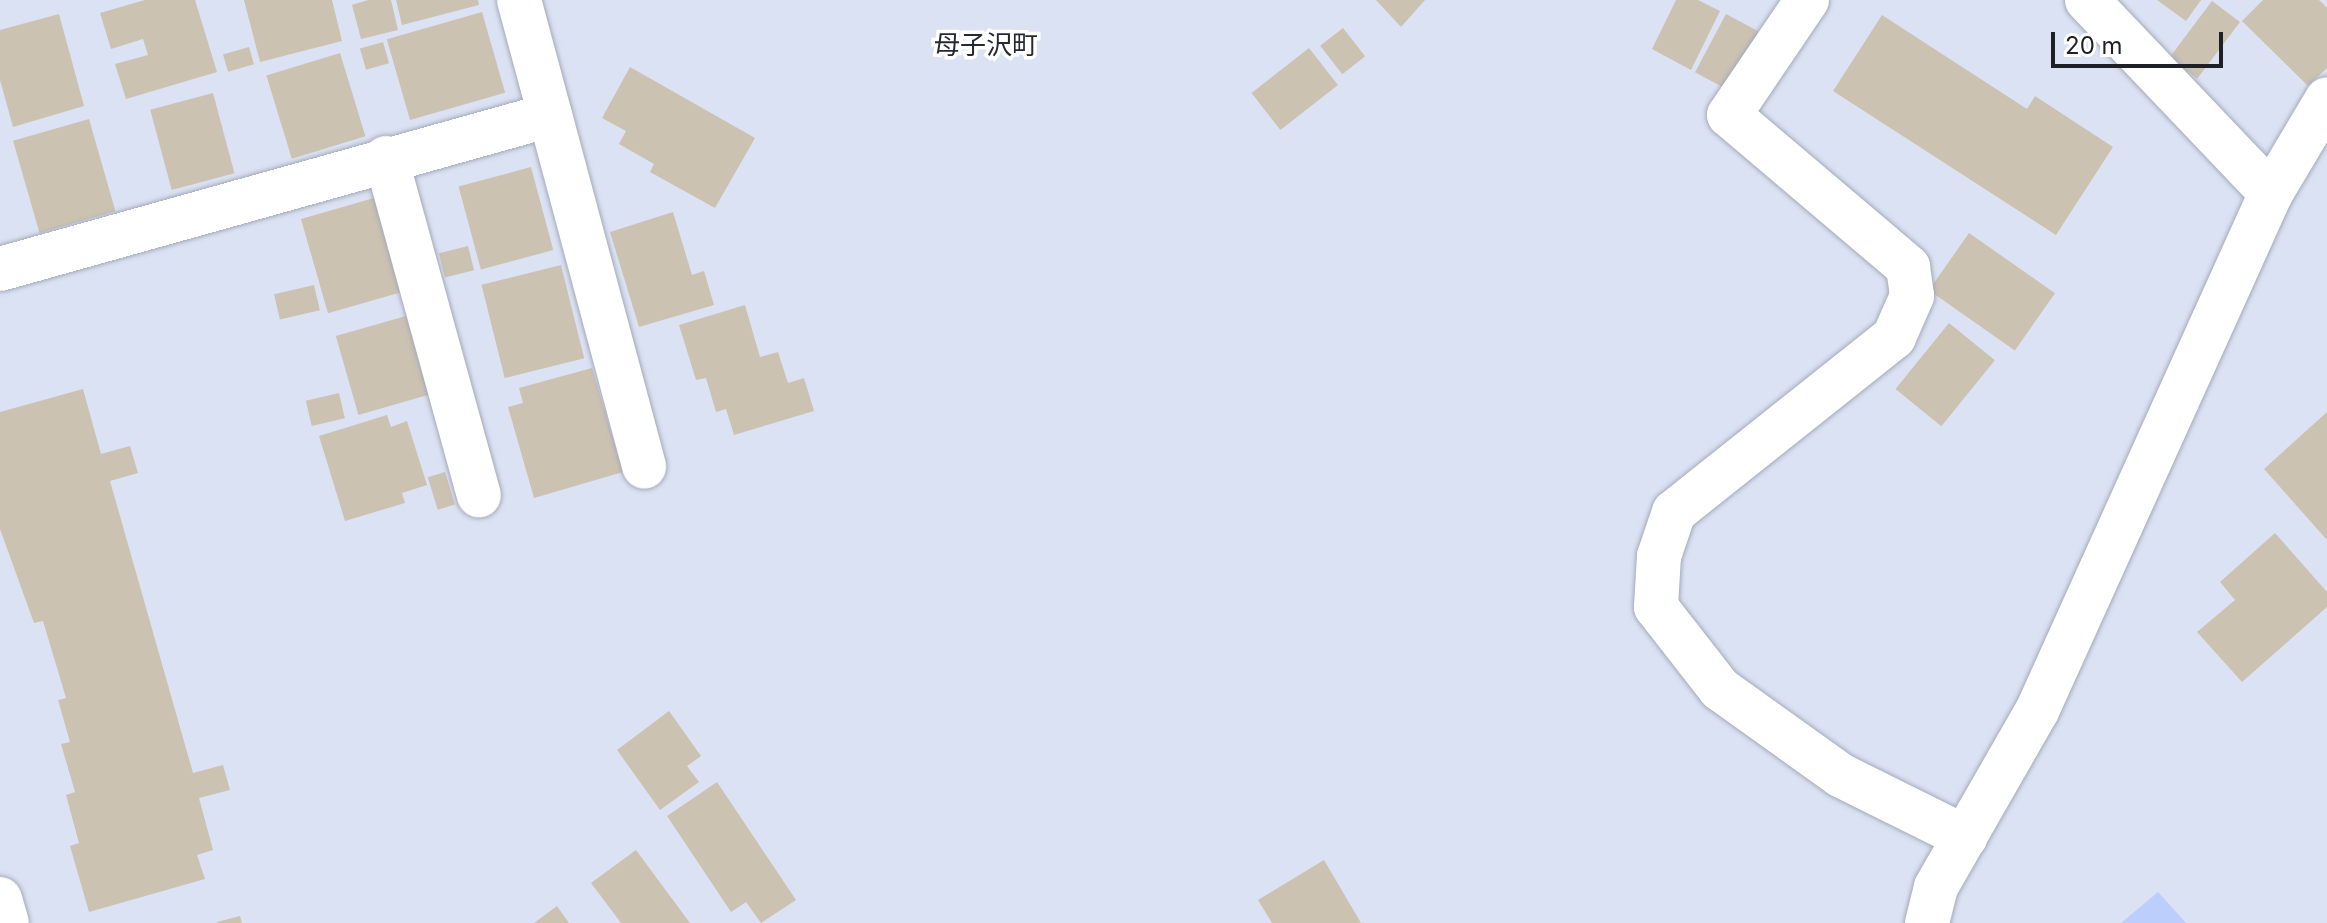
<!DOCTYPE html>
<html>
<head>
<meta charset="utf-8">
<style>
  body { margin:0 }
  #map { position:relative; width:2327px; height:923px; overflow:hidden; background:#dbe2f3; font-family:Inter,"Noto Sans JP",sans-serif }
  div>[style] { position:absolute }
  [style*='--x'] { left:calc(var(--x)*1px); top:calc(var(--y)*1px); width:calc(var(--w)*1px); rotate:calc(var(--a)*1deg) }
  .green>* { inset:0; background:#bbcefc }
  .building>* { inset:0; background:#ccc2b2; transform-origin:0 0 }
  .roads { filter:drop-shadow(0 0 2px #a3aaba) drop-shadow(0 0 2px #a3aaba) }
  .minor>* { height:44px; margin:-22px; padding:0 22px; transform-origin:22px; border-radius:22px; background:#fff }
  .tertiary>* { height:44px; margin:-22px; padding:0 22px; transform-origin:22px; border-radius:22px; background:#fff }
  span { translate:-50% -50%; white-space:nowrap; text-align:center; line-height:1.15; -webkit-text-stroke:7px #fff; paint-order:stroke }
  .neighbourhood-label { font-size:26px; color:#242936 }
  .scale { position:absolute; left:2051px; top:32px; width:172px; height:36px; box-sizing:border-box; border:4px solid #1d2026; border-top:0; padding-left:10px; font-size:24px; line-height:28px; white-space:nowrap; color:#1d2026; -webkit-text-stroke:6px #fff; paint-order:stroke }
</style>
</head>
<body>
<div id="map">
  <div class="green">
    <div style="clip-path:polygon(2158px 892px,2186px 923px,2121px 923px)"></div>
  </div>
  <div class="building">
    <div style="clip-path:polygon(145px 0,195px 0,217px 72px,126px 99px,115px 64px,148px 55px,143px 39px,111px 49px,100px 13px)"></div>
    <div style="clip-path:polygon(244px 0,332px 0,342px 41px,260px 62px)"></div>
    <div style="clip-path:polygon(368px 0,391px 0,398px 30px,361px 39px,352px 5px)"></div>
    <div style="clip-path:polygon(396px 0,478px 0,479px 5px,402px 25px)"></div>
    <div style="clip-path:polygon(1376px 0,1425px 0,1401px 27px)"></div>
    <div style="clip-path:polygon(1676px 0,1698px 0,1720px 11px,1691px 70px,1652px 49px)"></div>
    <div style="clip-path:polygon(2157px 0,2201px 0,2186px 21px)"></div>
    <div style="clip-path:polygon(2263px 0,2319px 0,2327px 8px,2327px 68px,2308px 86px,2242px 21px)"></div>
    <div style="left:2212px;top:1px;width:35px;height:71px;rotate:37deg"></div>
    <div style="left:482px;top:12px;width:84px;height:99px;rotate:74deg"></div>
    <div style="clip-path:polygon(59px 14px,84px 106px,13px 127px,0 80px,0 30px)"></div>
    <div style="left:1726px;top:14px;width:44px;height:66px;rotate:28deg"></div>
    <div style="clip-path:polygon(1882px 15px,2027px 109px,2035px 96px,2113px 147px,2056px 235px,1833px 91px)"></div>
    <div style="left:1343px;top:28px;width:36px;height:29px;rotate:52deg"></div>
    <div style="left:383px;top:42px;width:22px;height:24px;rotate:74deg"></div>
    <div style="left:249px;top:47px;width:18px;height:27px;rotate:74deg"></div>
    <div style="left:1309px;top:48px;width:47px;height:73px;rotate:52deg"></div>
    <div style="left:340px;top:53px;width:87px;height:77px;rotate:73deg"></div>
    <div style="clip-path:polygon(630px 67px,755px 138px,715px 208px,650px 172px,654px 164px,619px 144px,626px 131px,602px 118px)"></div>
    <div style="left:213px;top:93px;width:83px;height:65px;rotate:75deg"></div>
    <div style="left:89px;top:119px;width:96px;height:79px;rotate:74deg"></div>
    <div style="left:531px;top:167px;width:86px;height:75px;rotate:75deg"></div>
    <div style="left:374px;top:198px;width:98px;height:76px;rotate:74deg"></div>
    <div style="clip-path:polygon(673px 212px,692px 275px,704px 271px,714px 305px,639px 327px,610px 232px)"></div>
    <div style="left:1969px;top:233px;width:105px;height:70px;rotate:35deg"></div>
    <div style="left:468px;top:246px;width:25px;height:30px;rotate:76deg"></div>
    <div style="left:561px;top:265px;width:96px;height:82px;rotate:76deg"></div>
    <div style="left:314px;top:285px;width:26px;height:41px;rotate:77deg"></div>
    <div style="clip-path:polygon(745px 305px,760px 357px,778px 352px,788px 383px,804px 378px,814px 411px,734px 435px,726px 409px,716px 412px,706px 378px,696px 380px,679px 325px)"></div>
    <div style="left:406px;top:316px;width:82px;height:73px;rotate:74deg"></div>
    <div style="left:1949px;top:323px;width:59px;height:85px;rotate:39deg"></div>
    <div style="clip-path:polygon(592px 368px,623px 472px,534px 498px,508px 407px,523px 403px,519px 388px)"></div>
    <div style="clip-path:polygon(83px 389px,101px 454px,130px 446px,138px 473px,110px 481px,193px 773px,223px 765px,230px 790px,199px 798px,213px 850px,197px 855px,205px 879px,89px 912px,70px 846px,79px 843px,66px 795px,75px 792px,61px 744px,70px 742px,58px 700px,66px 698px,43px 621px,34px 623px,0 529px,0 412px)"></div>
    <div style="left:339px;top:393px;width:26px;height:34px;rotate:77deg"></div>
    <div style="clip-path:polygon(2327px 412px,2327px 540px,2264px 469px)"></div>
    <div style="clip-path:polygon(387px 415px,391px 427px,407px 421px,427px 485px,402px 493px,405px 503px,345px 521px,319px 436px)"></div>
    <div style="left:445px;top:472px;width:34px;height:18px;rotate:73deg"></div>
    <div style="clip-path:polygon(2275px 533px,2327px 592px,2327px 607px,2242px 682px,2197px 632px,2235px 600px,2220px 582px)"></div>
    <div style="clip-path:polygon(669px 711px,701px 756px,687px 766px,699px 782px,660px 810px,617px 750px)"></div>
    <div style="clip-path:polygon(717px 782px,796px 900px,761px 923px,746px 902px,731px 912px,667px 816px)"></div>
    <div style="clip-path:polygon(636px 850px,690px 923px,621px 923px,591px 883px)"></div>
    <div style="clip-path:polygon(1324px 860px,1361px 923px,1272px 923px,1258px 900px)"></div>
    <div style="clip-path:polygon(557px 906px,569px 923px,534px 923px)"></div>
    <div style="clip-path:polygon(240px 916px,242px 923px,218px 923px,217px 922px)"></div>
  </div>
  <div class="roads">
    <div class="minor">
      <div style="--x:1807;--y:0;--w:139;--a:124.1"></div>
      <div style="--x:1729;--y:115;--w:235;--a:40.3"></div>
      <div style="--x:1908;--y:267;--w:29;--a:82"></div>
      <div style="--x:1912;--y:296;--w:45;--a:113.7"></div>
      <div style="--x:1894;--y:337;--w:281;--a:141.5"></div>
      <div style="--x:1674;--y:512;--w:46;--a:108.8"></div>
      <div style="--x:1659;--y:556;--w:51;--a:93.4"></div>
      <div style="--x:1656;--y:607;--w:104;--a:52"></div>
      <div style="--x:1720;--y:689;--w:148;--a:35.6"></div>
      <div style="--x:1840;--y:775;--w:140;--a:26.4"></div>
      <div style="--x:2087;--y:0;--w:267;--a:46.4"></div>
      <div style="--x:550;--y:115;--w:364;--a:75"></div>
      <div style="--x:386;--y:158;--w:350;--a:74.6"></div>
      <div style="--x:0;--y:269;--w:571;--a:-15.64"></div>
      <div style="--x:550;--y:115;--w:119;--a:-105.1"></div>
      <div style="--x:1927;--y:923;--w:37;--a:-76"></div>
      <div style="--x:1936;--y:887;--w:203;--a:-60.2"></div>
      <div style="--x:2037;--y:711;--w:568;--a:-65.69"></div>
      <div style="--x:2271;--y:193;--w:109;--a:-59.2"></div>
    </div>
    <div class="tertiary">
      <div style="--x:0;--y:899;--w:25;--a:74"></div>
    </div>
  </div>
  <div class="neighbourhood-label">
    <span style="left:986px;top:45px">母子沢町</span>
  </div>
  <div class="scale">20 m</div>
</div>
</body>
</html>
